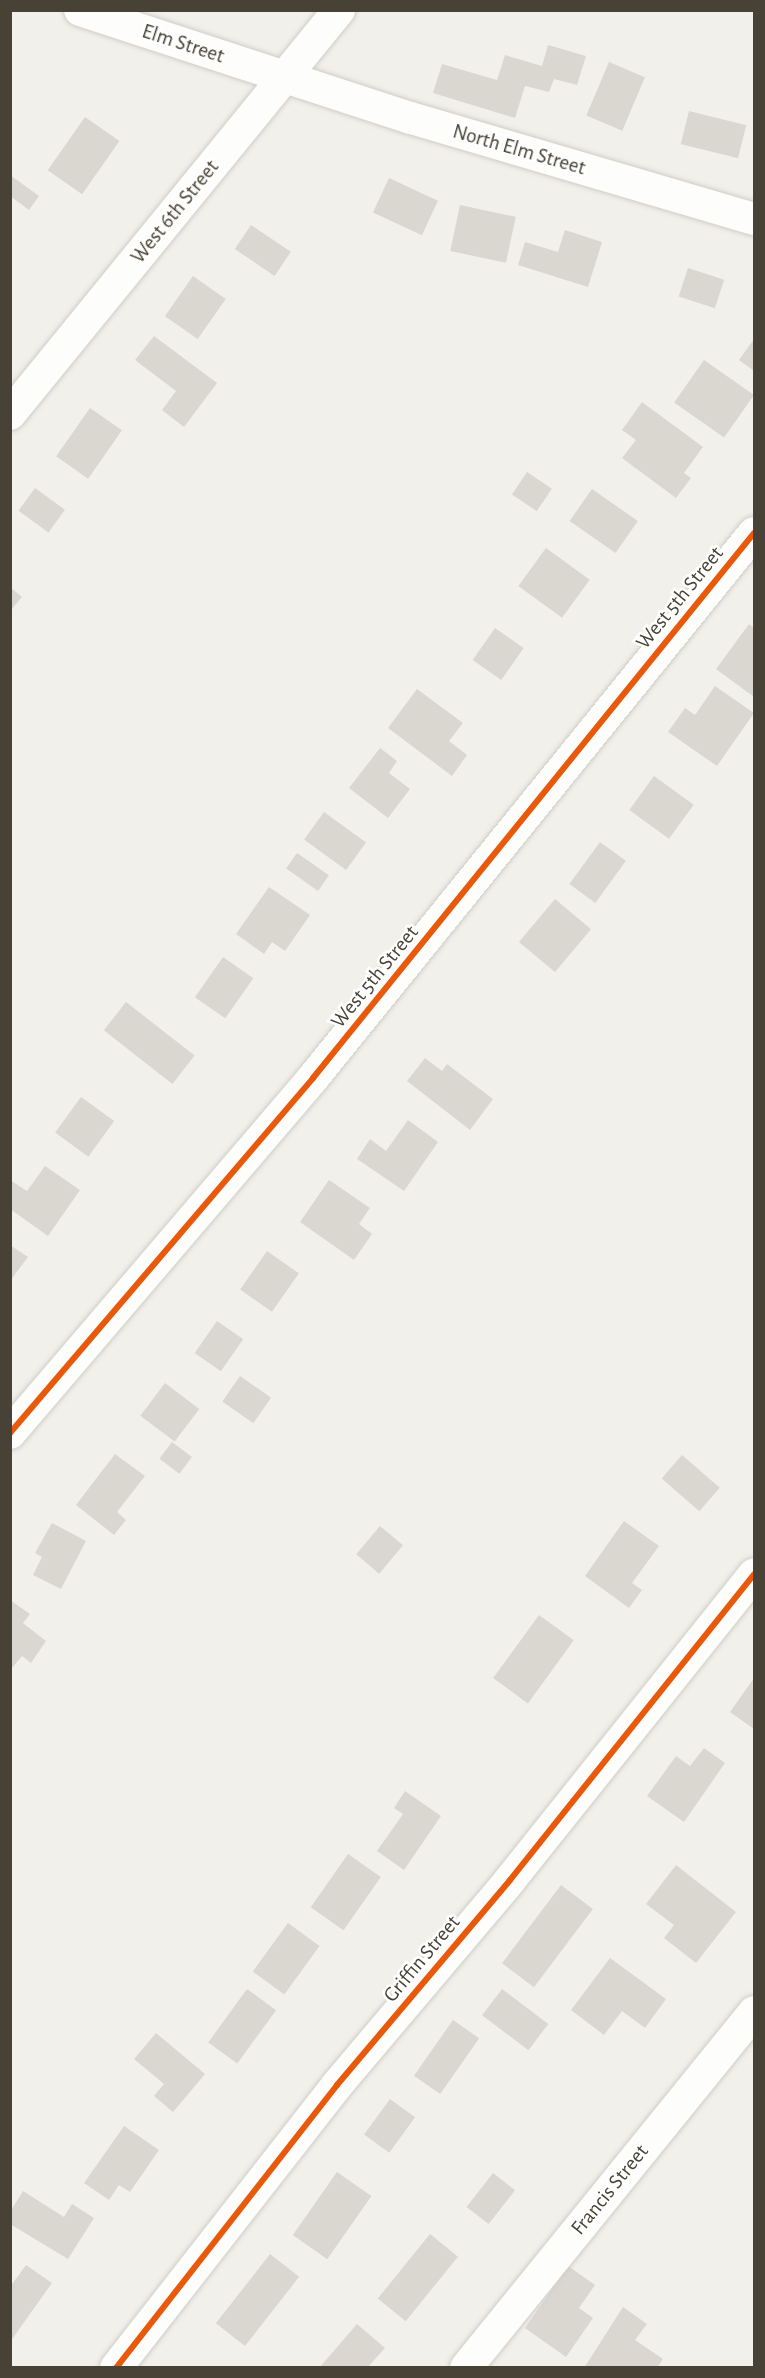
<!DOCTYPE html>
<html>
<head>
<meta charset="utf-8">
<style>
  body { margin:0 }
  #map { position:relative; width:765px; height:2378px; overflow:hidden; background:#f2f0ea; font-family:"Alegreya Sans",sans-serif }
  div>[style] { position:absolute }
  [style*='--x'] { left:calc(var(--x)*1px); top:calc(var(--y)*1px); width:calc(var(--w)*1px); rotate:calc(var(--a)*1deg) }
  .building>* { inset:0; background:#dad7d1; transform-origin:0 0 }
  .roads { filter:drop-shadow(0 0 2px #d0cdc7) drop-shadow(0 0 2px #d0cdc7) }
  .minor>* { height:32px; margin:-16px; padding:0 16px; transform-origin:16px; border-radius:16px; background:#fdfdfc }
  .cycleway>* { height:6px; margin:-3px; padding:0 3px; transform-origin:3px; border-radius:3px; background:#e8590c }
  span { translate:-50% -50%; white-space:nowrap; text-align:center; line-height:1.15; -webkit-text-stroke:5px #fff; paint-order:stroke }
  .street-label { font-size:21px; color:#484135 }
  .frame { position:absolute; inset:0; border:12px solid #484135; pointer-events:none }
</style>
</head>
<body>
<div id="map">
  <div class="building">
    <div style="clip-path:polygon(548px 45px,586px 56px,577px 85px,554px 79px,549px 92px,525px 86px,515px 118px,433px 93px,442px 64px,497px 80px,505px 55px,542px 66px)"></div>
    <div style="left:609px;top:62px;width:39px;height:58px;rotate:23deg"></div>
    <div style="left:689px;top:111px;width:59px;height:34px;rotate:14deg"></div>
    <div style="left:85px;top:117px;width:42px;height:65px;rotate:35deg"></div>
    <div style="clip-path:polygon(10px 175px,39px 196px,29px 210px,10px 196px)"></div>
    <div style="left:389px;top:178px;width:54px;height:38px;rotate:25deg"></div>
    <div style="left:460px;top:205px;width:57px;height:47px;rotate:12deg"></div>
    <div style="left:251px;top:225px;width:48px;height:29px;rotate:34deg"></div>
    <div style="clip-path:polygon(565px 230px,602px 242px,588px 287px,518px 265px,525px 242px,558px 252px)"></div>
    <div style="left:688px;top:268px;width:38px;height:30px;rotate:18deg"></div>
    <div style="left:193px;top:276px;width:40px;height:49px;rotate:35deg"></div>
    <div style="clip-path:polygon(154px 336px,217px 383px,184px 427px,162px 410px,176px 391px,135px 360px)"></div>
    <div style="clip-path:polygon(754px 339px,754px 371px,739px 360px)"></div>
    <div style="left:704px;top:360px;width:61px;height:52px;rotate:35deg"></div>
    <div style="clip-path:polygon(642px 402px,703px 447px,684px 473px,691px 478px,676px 498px,622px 458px,636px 440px,622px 430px)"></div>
    <div style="left:90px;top:408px;width:39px;height:59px;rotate:35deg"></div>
    <div style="left:527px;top:472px;width:30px;height:27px;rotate:34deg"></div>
    <div style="left:35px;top:488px;width:37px;height:28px;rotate:36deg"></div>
    <div style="left:592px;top:489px;width:56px;height:39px;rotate:35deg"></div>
    <div style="left:546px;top:548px;width:54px;height:47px;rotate:36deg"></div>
    <div style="clip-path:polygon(10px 587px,22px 597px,10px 611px)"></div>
    <div style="clip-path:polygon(749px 624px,754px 628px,754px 697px,716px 669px)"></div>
    <div style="left:495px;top:628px;width:35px;height:39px;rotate:35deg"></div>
    <div style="clip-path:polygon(715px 686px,754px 713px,717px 766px,668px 732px,685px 708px,695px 715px)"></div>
    <div style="clip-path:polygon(417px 689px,463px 723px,449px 741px,467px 755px,452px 776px,388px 728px)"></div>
    <div style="clip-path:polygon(380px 748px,397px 761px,389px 773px,410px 789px,388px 818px,349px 788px)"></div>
    <div style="left:654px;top:776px;width:49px;height:42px;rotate:36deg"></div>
    <div style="left:324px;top:812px;width:52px;height:34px;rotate:36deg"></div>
    <div style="left:600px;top:842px;width:32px;height:52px;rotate:36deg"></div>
    <div style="left:297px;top:853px;width:39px;height:19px;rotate:35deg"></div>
    <div style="clip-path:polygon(269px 887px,310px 915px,285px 951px,272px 942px,264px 954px,236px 934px)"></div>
    <div style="left:555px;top:899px;width:47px;height:56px;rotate:40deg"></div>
    <div style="left:223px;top:957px;width:37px;height:49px;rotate:35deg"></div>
    <div style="left:126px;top:1002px;width:87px;height:36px;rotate:38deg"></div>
    <div style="clip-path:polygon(425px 1058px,442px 1071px,447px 1064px,493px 1099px,470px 1130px,407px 1081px)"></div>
    <div style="left:81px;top:1097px;width:41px;height:44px;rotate:36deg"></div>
    <div style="clip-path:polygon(408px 1120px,438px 1142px,404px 1191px,357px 1159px,370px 1139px,386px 1151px)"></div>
    <div style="clip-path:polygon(45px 1166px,80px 1190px,48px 1236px,10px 1209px,10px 1180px,27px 1191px)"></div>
    <div style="clip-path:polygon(329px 1180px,370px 1208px,359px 1224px,372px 1234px,354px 1260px,300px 1222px)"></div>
    <div style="clip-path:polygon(10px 1245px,28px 1257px,10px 1281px)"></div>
    <div style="left:267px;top:1251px;width:39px;height:47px;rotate:35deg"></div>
    <div style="left:217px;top:1321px;width:32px;height:39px;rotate:35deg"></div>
    <div style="left:240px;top:1376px;width:38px;height:31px;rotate:35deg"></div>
    <div style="left:165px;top:1383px;width:43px;height:41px;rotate:37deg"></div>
    <div style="left:172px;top:1442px;width:25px;height:21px;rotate:37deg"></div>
    <div style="clip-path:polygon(115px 1454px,145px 1476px,117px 1512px,126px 1520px,114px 1535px,76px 1505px)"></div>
    <div style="left:682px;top:1455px;width:50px;height:31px;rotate:41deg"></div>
    <div style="clip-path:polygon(624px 1521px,659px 1546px,632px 1583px,642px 1590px,629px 1608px,585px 1576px)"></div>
    <div style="clip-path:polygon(52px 1523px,86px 1541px,61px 1589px,33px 1575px,42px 1557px,35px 1553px)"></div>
    <div style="left:380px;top:1526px;width:30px;height:37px;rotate:40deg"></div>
    <div style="clip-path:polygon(10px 1600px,30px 1614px,23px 1623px,46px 1641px,31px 1663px,22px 1656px,12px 1668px)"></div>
    <div style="left:539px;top:1615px;width:43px;height:78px;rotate:36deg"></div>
    <div style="clip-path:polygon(754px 1678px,754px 1729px,730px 1712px)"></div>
    <div style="clip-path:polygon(704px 1748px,725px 1763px,684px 1822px,647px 1796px,676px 1756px,690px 1766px)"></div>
    <div style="clip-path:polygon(405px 1791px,441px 1816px,404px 1870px,377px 1851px,403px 1814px,394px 1808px)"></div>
    <div style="left:348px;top:1854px;width:40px;height:65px;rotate:35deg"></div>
    <div style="clip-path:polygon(676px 1865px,736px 1912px,696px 1963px,664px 1938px,674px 1925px,646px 1904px)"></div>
    <div style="left:561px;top:1885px;width:40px;height:98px;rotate:37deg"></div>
    <div style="left:288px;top:1923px;width:39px;height:60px;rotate:36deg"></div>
    <div style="clip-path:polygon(610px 1958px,666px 1999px,645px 2028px,622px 2011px,604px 2035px,571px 2010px)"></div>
    <div style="left:247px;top:1989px;width:36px;height:66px;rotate:36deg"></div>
    <div style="left:502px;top:1989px;width:58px;height:33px;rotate:37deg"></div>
    <div style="left:453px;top:2020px;width:32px;height:68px;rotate:35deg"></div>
    <div style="clip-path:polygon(156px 2033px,205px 2074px,173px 2112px,154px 2096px,164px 2084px,134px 2059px)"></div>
    <div style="left:390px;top:2099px;width:31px;height:44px;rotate:36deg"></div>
    <div style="clip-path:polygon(124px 2126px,159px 2150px,130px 2192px,119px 2185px,109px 2200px,84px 2183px)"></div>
    <div style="left:337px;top:2172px;width:42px;height:77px;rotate:35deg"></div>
    <div style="left:493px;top:2173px;width:28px;height:43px;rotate:38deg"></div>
    <div style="clip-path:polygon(23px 2191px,64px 2217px,72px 2204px,94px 2218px,68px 2259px,10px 2224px,10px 2212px)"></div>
    <div style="left:430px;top:2234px;width:36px;height:83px;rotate:39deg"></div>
    <div style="left:270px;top:2254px;width:37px;height:88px;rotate:38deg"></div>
    <div style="clip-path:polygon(26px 2265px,52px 2283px,10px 2342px,10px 2287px)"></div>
    <div style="clip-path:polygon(568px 2266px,595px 2285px,579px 2308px,593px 2318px,566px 2357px,525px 2328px)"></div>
    <div style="clip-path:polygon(623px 2307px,647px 2324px,635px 2340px,663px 2359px,657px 2368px,584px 2368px)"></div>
    <div style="clip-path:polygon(357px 2324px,385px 2348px,367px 2368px,319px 2368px)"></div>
  </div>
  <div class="roads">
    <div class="minor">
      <div style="--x:80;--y:10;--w:348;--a:18.1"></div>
      <div style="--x:411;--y:118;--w:358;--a:16.4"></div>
      <div style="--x:10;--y:414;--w:521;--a:-50.84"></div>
      <div style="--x:10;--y:1433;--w:467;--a:-49.5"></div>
      <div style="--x:313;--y:1078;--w:701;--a:-51.02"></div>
      <div style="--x:116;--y:2368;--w:359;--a:-52"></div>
      <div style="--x:337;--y:2085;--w:268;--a:-49.8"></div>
      <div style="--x:510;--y:1880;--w:391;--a:-51.4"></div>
      <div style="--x:466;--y:2368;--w:458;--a:-51"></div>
    </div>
  </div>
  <div class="cycleway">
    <div style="--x:10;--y:1433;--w:467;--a:-49.5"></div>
    <div style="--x:313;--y:1078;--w:701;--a:-51.02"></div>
    <div style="--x:116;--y:2368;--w:359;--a:-52"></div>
    <div style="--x:337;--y:2085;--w:268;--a:-49.8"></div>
    <div style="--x:510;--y:1880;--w:391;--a:-51.4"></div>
  </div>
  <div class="street-label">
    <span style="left:183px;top:44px;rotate:18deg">Elm Street</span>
    <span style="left:519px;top:150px;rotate:16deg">North Elm Street</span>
    <span style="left:175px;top:212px;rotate:-51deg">West 6th Street</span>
    <span style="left:680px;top:598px;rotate:-51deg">West 5th Street</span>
    <span style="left:375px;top:977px;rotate:-51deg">West 5th Street</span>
    <span style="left:422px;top:1959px;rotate:-50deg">Griffin Street</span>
    <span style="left:610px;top:2190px;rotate:-51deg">Francis Street</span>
  </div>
  <div class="frame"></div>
</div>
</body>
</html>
